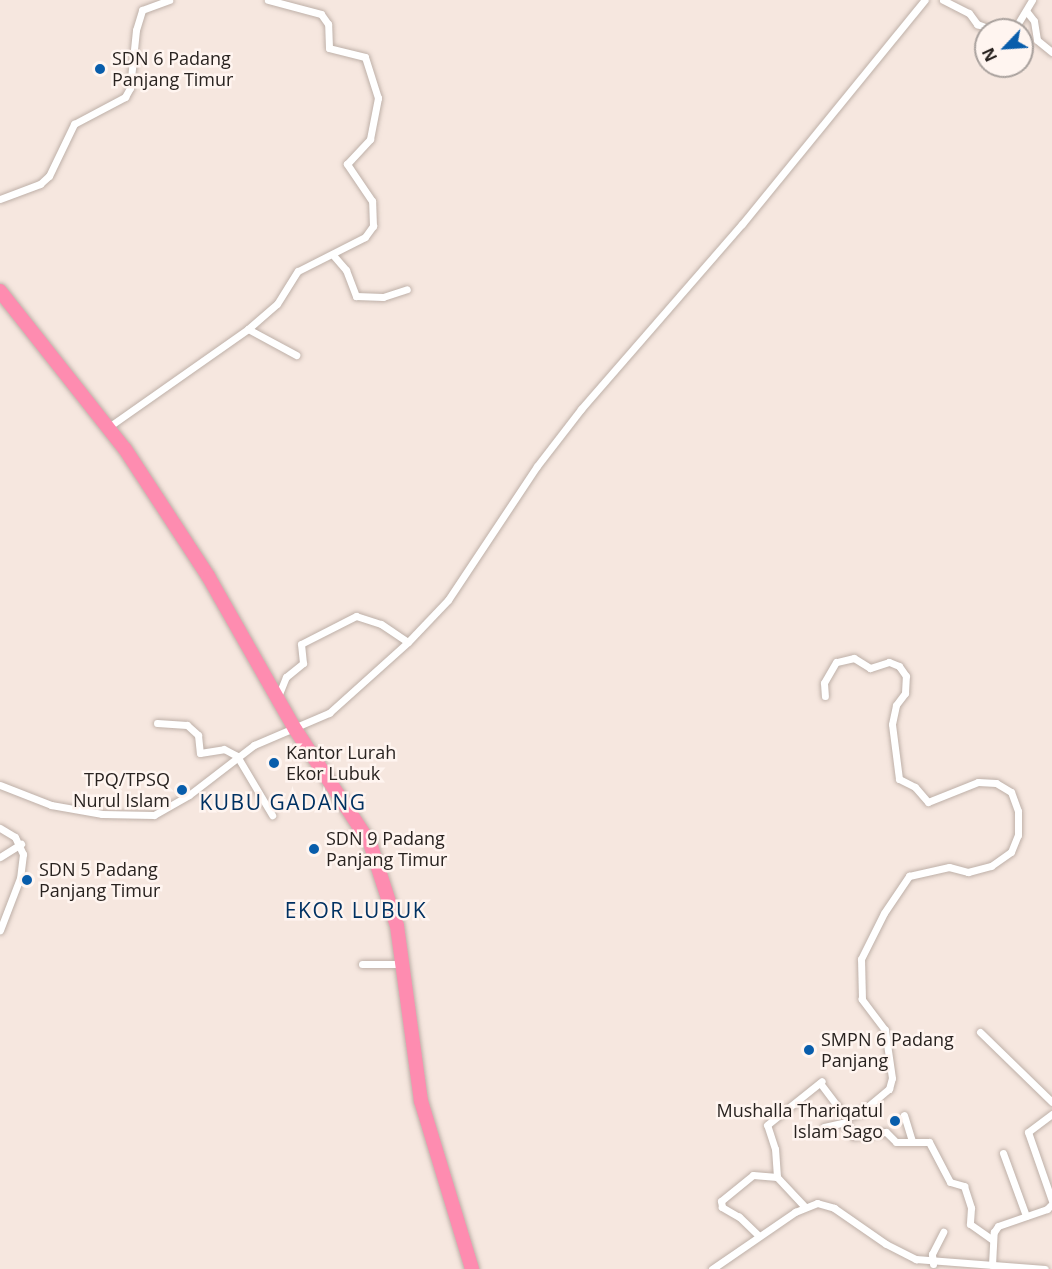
<!DOCTYPE html>
<html>
<head>
<meta charset="utf-8">
<style>
  body { margin:0 }
  #map { position:relative; width:1052px; height:1269px; overflow:hidden; background:#f6e7df; font-family:"Open Sans",sans-serif }
  div>[style] { position:absolute }
  [style*='--x'] { left:calc(var(--x)*1px); top:calc(var(--y)*1px); width:calc(var(--w)*1px); rotate:calc(var(--a)*1deg) }
  .roads { filter:drop-shadow(0 0 2px #beb0a8) drop-shadow(0 0 2px #beb0a8) }
  .street>* { height:7px; margin:-3.5px; padding:0 3.5px; transform-origin:3.5px; border-radius:3.5px; background:#fff }
  .highway>* { height:14px; margin:-7px; padding:0 7px; transform-origin:7px; border-radius:7px; background:#fe8cb0 }
  .dots>* { width:16px; height:16px; translate:-50% -50%; box-sizing:border-box; border:3px solid #fff5f0; border-radius:50% }
  span { translate:-50% -50%; white-space:nowrap; text-align:center; line-height:1.15; -webkit-text-stroke:5px #fff5f0; paint-order:stroke }
  .poi-label { font-size:18px; color:#292320 }
  .left { translate:0 -50%; text-align:left }
  .right { translate:-100% -50%; text-align:right }
  .quarter-label { font-size:21px; color:#003162; letter-spacing:1.5px }
  .north { position:absolute; left:974px; top:18px; width:60px; height:60px; box-sizing:border-box; background:#fff5f0; border:2px solid #a9a19d; border-radius:50%; rotate:245deg; font-size:16px; font-weight:700; line-height:24px; text-align:center; color:#292320 }
  .north::after { content:''; display:block; margin:auto; width:21px; height:27px; background:#085dab; clip-path:polygon(50% 0,100% 100%,50% 72%,0 100%) }
</style>
</head>
<body>
<div id="map">
  <div class="roads">
    <div class="street">
      <div style="--x:943;--y:0;--w:29;--a:27"></div>
      <div style="--x:969;--y:13;--w:14;--a:54"></div>
      <div style="--x:977;--y:24;--w:17;--a:21"></div>
      <div style="--x:1027;--y:12;--w:11;--a:52"></div>
      <div style="--x:1034;--y:21;--w:19;--a:81"></div>
      <div style="--x:1037;--y:40;--w:19;--a:39"></div>
      <div style="--x:1014;--y:30;--w:35;--a:-59"></div>
      <div style="--x:0;--y:199;--w:43;--a:-20.6"></div>
      <div style="--x:40;--y:184;--w:12;--a:-42"></div>
      <div style="--x:49;--y:176;--w:58;--a:-64.3"></div>
      <div style="--x:74;--y:124;--w:58;--a:-27.9"></div>
      <div style="--x:125;--y:97;--w:10;--a:-61"></div>
      <div style="--x:130;--y:88;--w:58;--a:-84.1"></div>
      <div style="--x:136;--y:30;--w:21;--a:-73"></div>
      <div style="--x:142;--y:10;--w:29;--a:-20"></div>
      <div style="--x:333;--y:255;--w:20;--a:49"></div>
      <div style="--x:346;--y:270;--w:28;--a:69"></div>
      <div style="--x:356;--y:296;--w:27;--a:2"></div>
      <div style="--x:383;--y:297;--w:25;--a:-18"></div>
      <div style="--x:248;--y:329;--w:55;--a:28.4"></div>
      <div style="--x:110;--y:426;--w:169;--a:-35.1"></div>
      <div style="--x:248;--y:329;--w:38;--a:-41"></div>
      <div style="--x:277;--y:304;--w:39;--a:-58"></div>
      <div style="--x:298;--y:271;--w:75;--a:-26.9"></div>
      <div style="--x:365;--y:237;--w:14;--a:-54"></div>
      <div style="--x:373;--y:226;--w:25;--a:-92"></div>
      <div style="--x:372;--y:201;--w:45;--a:-124"></div>
      <div style="--x:347;--y:164;--w:34;--a:-47"></div>
      <div style="--x:370;--y:139;--w:42;--a:-79"></div>
      <div style="--x:378;--y:98;--w:43;--a:-107.6"></div>
      <div style="--x:365;--y:57;--w:37;--a:-166"></div>
      <div style="--x:329;--y:48;--w:24;--a:-92"></div>
      <div style="--x:328;--y:24;--w:12;--a:-125"></div>
      <div style="--x:321;--y:14;--w:55;--a:-165.2"></div>
      <div style="--x:277;--y:699;--w:24;--a:-68"></div>
      <div style="--x:286;--y:677;--w:22;--a:-39"></div>
      <div style="--x:303;--y:663;--w:19;--a:-96"></div>
      <div style="--x:301;--y:644;--w:62;--a:-27"></div>
      <div style="--x:356;--y:616;--w:26;--a:18"></div>
      <div style="--x:381;--y:624;--w:32;--a:34"></div>
      <div style="--x:157;--y:723;--w:30;--a:4"></div>
      <div style="--x:187;--y:725;--w:15;--a:42"></div>
      <div style="--x:198;--y:735;--w:18;--a:84"></div>
      <div style="--x:200;--y:753;--w:24;--a:-9"></div>
      <div style="--x:224;--y:749;--w:15;--a:28"></div>
      <div style="--x:237;--y:756;--w:69;--a:59.3"></div>
      <div style="--x:0;--y:785;--w:55;--a:21.4"></div>
      <div style="--x:51;--y:805;--w:52;--a:10"></div>
      <div style="--x:102;--y:814;--w:52;--a:1.1"></div>
      <div style="--x:154;--y:815;--w:40;--a:-29.7"></div>
      <div style="--x:189;--y:795;--w:82;--a:-37.6"></div>
      <div style="--x:254;--y:745;--w:82;--a:-23.1"></div>
      <div style="--x:329;--y:713;--w:106;--a:-41.9"></div>
      <div style="--x:408;--y:642;--w:58;--a:-46.4"></div>
      <div style="--x:448;--y:600;--w:161;--a:-56.4"></div>
      <div style="--x:537;--y:466;--w:72;--a:-52.3"></div>
      <div style="--x:581;--y:409;--w:245;--a:-49"></div>
      <div style="--x:742;--y:224;--w:289;--a:-50.8"></div>
      <div style="--x:0;--y:828;--w:17;--a:31"></div>
      <div style="--x:15;--y:837;--w:19;--a:65"></div>
      <div style="--x:23;--y:854;--w:24;--a:97"></div>
      <div style="--x:20;--y:878;--w:56;--a:111"></div>
      <div style="--x:0;--y:857;--w:25;--a:-32"></div>
      <div style="--x:362;--y:964;--w:41;--a:0"></div>
      <div style="--x:980;--y:1032;--w:100;--a:44.2"></div>
      <div style="--x:820;--y:1083;--w:39;--a:53"></div>
      <div style="--x:843;--y:1114;--w:8;--a:14"></div>
      <div style="--x:851;--y:1116;--w:9;--a:-18"></div>
      <div style="--x:860;--y:1113;--w:38;--a:-40"></div>
      <div style="--x:889;--y:1089;--w:11;--a:-75"></div>
      <div style="--x:892;--y:1078;--w:49;--a:-98.3"></div>
      <div style="--x:885;--y:1030;--w:39;--a:-127"></div>
      <div style="--x:862;--y:999;--w:40;--a:-91.4"></div>
      <div style="--x:861;--y:959;--w:51;--a:-63.4"></div>
      <div style="--x:884;--y:913;--w:45;--a:-56"></div>
      <div style="--x:909;--y:876;--w:41;--a:-12.7"></div>
      <div style="--x:949;--y:867;--w:20;--a:15"></div>
      <div style="--x:968;--y:872;--w:24;--a:-15"></div>
      <div style="--x:991;--y:866;--w:24;--a:-35"></div>
      <div style="--x:1011;--y:852;--w:18;--a:-68"></div>
      <div style="--x:1018;--y:835;--w:24;--a:-90"></div>
      <div style="--x:1018;--y:811;--w:20;--a:-110"></div>
      <div style="--x:1011;--y:792;--w:17;--a:-149"></div>
      <div style="--x:996;--y:783;--w:18;--a:-177"></div>
      <div style="--x:978;--y:782;--w:54;--a:158.2"></div>
      <div style="--x:928;--y:802;--w:20;--a:-131"></div>
      <div style="--x:915;--y:787;--w:18;--a:-153"></div>
      <div style="--x:899;--y:779;--w:55;--a:-97.3"></div>
      <div style="--x:892;--y:724;--w:19;--a:-78"></div>
      <div style="--x:896;--y:705;--w:15;--a:-53"></div>
      <div style="--x:905;--y:693;--w:17;--a:-87"></div>
      <div style="--x:906;--y:676;--w:12;--a:-125"></div>
      <div style="--x:899;--y:666;--w:11;--a:-158"></div>
      <div style="--x:889;--y:662;--w:20;--a:162"></div>
      <div style="--x:870;--y:668;--w:19;--a:-148"></div>
      <div style="--x:854;--y:658;--w:18;--a:167"></div>
      <div style="--x:836;--y:662;--w:24;--a:120"></div>
      <div style="--x:824;--y:683;--w:13;--a:86"></div>
      <div style="--x:1052;--y:1114;--w:30;--a:143"></div>
      <div style="--x:1028;--y:1132;--w:73;--a:70.8"></div>
      <div style="--x:904;--y:1115;--w:27;--a:73"></div>
      <div style="--x:824;--y:1127;--w:22;--a:-13"></div>
      <div style="--x:845;--y:1122;--w:16;--a:60"></div>
      <div style="--x:853;--y:1136;--w:33;--a:-7"></div>
      <div style="--x:886;--y:1132;--w:14;--a:45"></div>
      <div style="--x:896;--y:1142;--w:33;--a:0"></div>
      <div style="--x:929;--y:1142;--w:45;--a:62.3"></div>
      <div style="--x:950;--y:1182;--w:15;--a:16"></div>
      <div style="--x:964;--y:1186;--w:23;--a:72"></div>
      <div style="--x:971;--y:1208;--w:16;--a:94"></div>
      <div style="--x:970;--y:1224;--w:28;--a:35"></div>
      <div style="--x:1003;--y:1153;--w:67;--a:69.9"></div>
      <div style="--x:805;--y:1207;--w:41;--a:-133"></div>
      <div style="--x:777;--y:1177;--w:28;--a:-94"></div>
      <div style="--x:775;--y:1149;--w:25;--a:-108"></div>
      <div style="--x:767;--y:1125;--w:70;--a:-38.7"></div>
      <div style="--x:759;--y:1236;--w:28;--a:-136"></div>
      <div style="--x:739;--y:1217;--w:20;--a:-150"></div>
      <div style="--x:722;--y:1207;--w:6;--a:-99"></div>
      <div style="--x:721;--y:1201;--w:41;--a:-39.1"></div>
      <div style="--x:753;--y:1175;--w:24;--a:5"></div>
      <div style="--x:933;--y:1264;--w:10;--a:-96"></div>
      <div style="--x:932;--y:1254;--w:25;--a:-63"></div>
      <div style="--x:992;--y:1265;--w:33;--a:-87"></div>
      <div style="--x:994;--y:1232;--w:7;--a:-56"></div>
      <div style="--x:998;--y:1226;--w:52;--a:-19.1"></div>
      <div style="--x:1047;--y:1209;--w:7;--a:-45"></div>
      <div style="--x:712;--y:1269;--w:101;--a:-34.5"></div>
      <div style="--x:795;--y:1212;--w:24;--a:-22"></div>
      <div style="--x:817;--y:1203;--w:18;--a:16"></div>
      <div style="--x:834;--y:1208;--w:63;--a:34.7"></div>
      <div style="--x:886;--y:1244;--w:34;--a:27"></div>
      <div style="--x:916;--y:1259;--w:129;--a:4.4"></div>
    </div>
    <div class="highway">
      <div style="--x:0;--y:291;--w:201;--a:51.7"></div>
      <div style="--x:125;--y:449;--w:152;--a:56.8"></div>
      <div style="--x:208;--y:576;--w:176;--a:60.4"></div>
      <div style="--x:295;--y:729;--w:136;--a:56.7"></div>
      <div style="--x:370;--y:843;--w:87;--a:72"></div>
      <div style="--x:397;--y:926;--w:177;--a:82.2"></div>
      <div style="--x:421;--y:1101;--w:176;--a:73.1"></div>
    </div>
  </div>
  <div class="dots">
    <div style="left:100px;top:69px;background:#085dab"></div>
    <div style="left:274px;top:763px;background:#085dab"></div>
    <div style="left:182px;top:790px;background:#085dab"></div>
    <div style="left:314px;top:849px;background:#085dab"></div>
    <div style="left:27px;top:880px;background:#085dab"></div>
    <div style="left:809px;top:1050px;background:#085dab"></div>
    <div style="left:895px;top:1121px;background:#085dab"></div>
  </div>
  <div class="poi-label">
    <span class="left" style="left:112px;top:69px">SDN 6 Padang<br>Panjang Timur</span>
    <span class="left" style="left:286px;top:763px">Kantor Lurah<br>Ekor Lubuk</span>
    <span class="right" style="left:170px;top:790px">TPQ/TPSQ<br>Nurul Islam</span>
    <span class="left" style="left:326px;top:849px">SDN 9 Padang<br>Panjang Timur</span>
    <span class="left" style="left:39px;top:880px">SDN 5 Padang<br>Panjang Timur</span>
    <span class="left" style="left:821px;top:1050px">SMPN 6 Padang<br>Panjang</span>
    <span class="right" style="left:883px;top:1121px">Mushalla Thariqatul<br>Islam Sago</span>
  </div>
  <div class="quarter-label">
    <span style="left:283px;top:802px">KUBU GADANG</span>
    <span style="left:356px;top:910px">EKOR LUBUK</span>
  </div>
  <div class="north">N</div>
</div>
</body>
</html>
